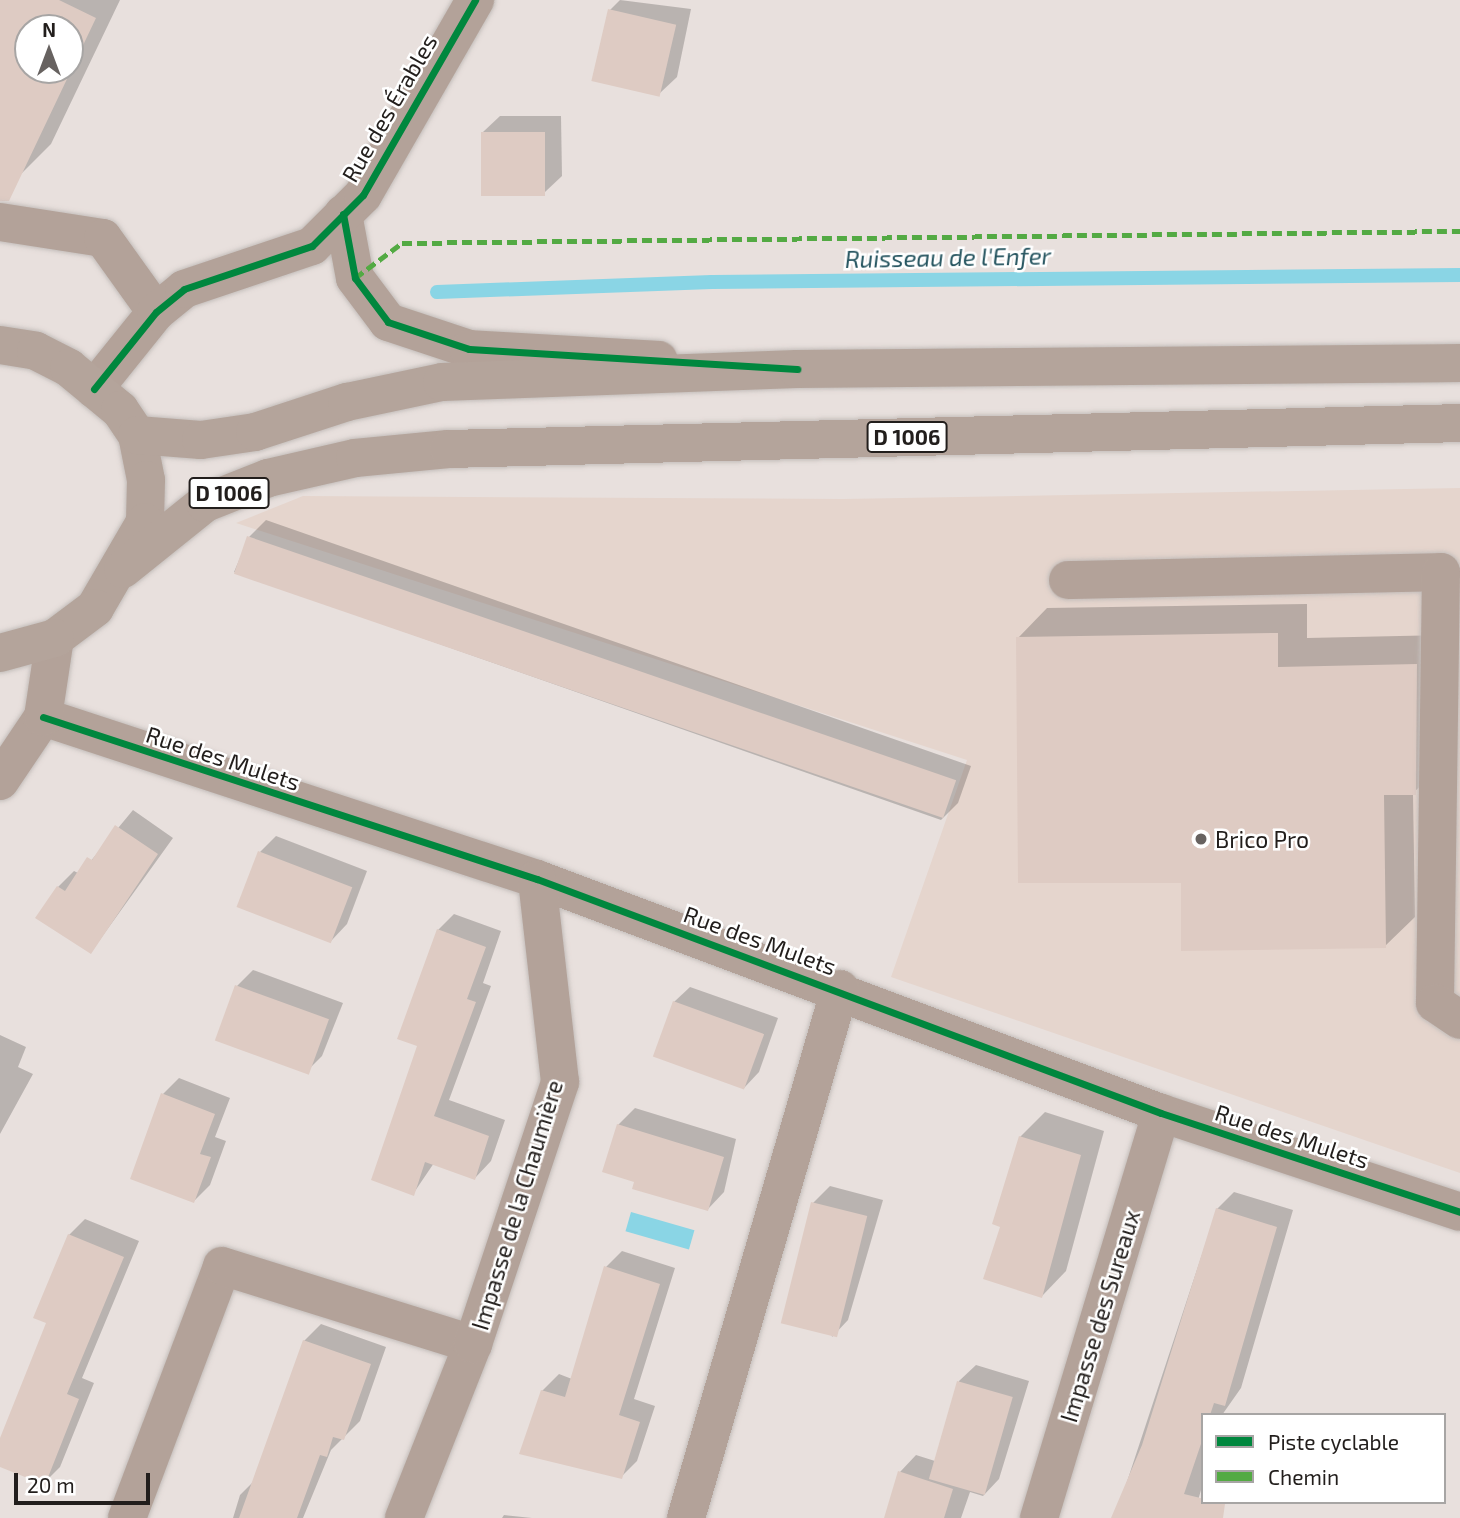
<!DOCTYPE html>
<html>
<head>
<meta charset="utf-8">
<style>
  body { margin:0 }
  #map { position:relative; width:1460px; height:1518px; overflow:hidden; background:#e8e0dd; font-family:"Exo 2",sans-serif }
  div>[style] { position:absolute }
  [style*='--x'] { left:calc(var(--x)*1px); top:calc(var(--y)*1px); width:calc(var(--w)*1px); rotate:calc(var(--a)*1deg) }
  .industrial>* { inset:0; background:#e5d5cd }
  .water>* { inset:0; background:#8ad5e5; transform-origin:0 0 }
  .shadow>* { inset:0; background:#0003 }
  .stream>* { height:14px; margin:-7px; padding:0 7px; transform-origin:7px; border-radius:7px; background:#8ad5e5 }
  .building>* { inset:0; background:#decbc3; transform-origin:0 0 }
  .roads { filter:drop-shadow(0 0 2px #c4bebb) drop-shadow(0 0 2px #c4bebb) }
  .minor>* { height:38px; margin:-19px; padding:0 19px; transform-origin:19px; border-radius:19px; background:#b3a299 }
  .major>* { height:38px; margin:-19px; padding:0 19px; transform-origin:19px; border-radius:19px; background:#b4a49b }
  .quiet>* { height:5px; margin-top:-2.5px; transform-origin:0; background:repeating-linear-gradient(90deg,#53aa43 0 10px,transparent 0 15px) }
  .cycleway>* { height:7px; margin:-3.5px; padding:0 3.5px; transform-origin:3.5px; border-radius:3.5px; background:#00873e }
  .dots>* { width:19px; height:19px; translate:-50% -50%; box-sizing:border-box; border:4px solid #fff; border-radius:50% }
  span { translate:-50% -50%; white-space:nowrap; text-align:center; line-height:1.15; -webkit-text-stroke:5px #fff; paint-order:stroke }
  .shield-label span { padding:2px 5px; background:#fff; border:2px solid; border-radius:5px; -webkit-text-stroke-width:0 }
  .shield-label { font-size:21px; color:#221e1c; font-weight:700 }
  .street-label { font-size:23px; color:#221e1c }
  .poi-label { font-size:23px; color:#221e1c }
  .left { translate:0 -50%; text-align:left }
  .water-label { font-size:24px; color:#25545f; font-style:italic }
  .legend { position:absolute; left:1201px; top:1413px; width:245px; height:91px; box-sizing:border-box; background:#fff; border:2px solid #a7a5a4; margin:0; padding:9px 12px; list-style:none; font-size:21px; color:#221e1c }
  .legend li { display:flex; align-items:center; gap:14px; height:35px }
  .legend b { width:35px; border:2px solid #a7a5a4 }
  .north { position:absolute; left:14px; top:14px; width:70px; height:70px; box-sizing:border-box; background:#fff; border:2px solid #a7a5a4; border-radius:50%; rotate:0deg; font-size:19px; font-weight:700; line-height:28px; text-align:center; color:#221e1c }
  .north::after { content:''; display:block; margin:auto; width:24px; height:32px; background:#676260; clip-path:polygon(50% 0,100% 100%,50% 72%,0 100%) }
  .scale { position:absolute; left:14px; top:1473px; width:136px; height:32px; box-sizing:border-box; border:4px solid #221e1c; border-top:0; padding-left:9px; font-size:21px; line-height:24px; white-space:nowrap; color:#221e1c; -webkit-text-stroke:5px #fff; paint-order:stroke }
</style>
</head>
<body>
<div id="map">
  <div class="industrial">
    <div style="clip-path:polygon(1460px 488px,1460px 1173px,891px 977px,967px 760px,236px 523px,303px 496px,843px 499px)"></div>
  </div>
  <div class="water">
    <div style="left:631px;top:1212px;width:66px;height:20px;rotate:16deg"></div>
  </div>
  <div class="shadow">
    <div style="clip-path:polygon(evenodd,0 0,120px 0,51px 144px,19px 176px,0 176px,0 0,28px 28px,70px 28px,70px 70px,28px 70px,28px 28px)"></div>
    <div style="clip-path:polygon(620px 0,691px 9px,677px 77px,660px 93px,610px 10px)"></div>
    <div style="clip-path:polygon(500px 116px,561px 116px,562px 176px,545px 192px,483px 132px)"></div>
    <div style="clip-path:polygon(266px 520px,971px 766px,958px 803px,941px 820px,234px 572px,249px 537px)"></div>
    <div style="clip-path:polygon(1307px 604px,1307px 638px,1446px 635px,1445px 763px,1413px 793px,1415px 917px,1385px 946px,1183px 881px,1018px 638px,1047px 608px)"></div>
    <div style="clip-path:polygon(133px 810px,173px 838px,91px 952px,38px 918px,58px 887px,74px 871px,80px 874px)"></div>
    <div style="clip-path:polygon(276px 836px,367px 871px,347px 924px,331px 941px,260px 852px)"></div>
    <div style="clip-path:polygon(454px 914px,501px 931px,483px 983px,491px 986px,449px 1100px,505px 1120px,491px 1161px,475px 1178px,434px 1163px,413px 1194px,419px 1045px,438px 930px)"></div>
    <div style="clip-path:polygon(253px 970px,343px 1003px,322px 1056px,306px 1072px,237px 986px)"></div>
    <div style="clip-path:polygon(690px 987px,778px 1018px,759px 1072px,744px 1088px,674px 1002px)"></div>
    <div style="clip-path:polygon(0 1035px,26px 1047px,18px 1067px,33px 1074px,0 1134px)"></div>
    <div style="clip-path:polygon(179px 1078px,230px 1098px,215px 1137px,226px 1141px,210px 1185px,194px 1201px,163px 1094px)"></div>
    <div style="clip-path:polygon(635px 1108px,736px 1139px,724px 1192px,708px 1209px,636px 1181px,618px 1125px)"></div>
    <div style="clip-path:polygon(1045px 1112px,1104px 1131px,1066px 1271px,1042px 1296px,1002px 1226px,1020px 1137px)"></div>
    <div style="clip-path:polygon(830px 1186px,883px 1200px,848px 1320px,832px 1337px,813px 1203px)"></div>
    <div style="clip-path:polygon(1234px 1192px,1293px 1210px,1241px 1388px,1222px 1415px,1203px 1415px,1203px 1483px,1193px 1518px,1115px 1518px,1217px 1209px)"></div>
    <div style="clip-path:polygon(85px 1219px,139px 1241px,82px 1378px,94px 1383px,60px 1467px,44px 1483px,0 1465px,0 1443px,48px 1323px,69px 1235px)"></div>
    <div style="clip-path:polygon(622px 1251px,675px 1268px,634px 1399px,655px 1406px,637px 1461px,621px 1477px,542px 1391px,559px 1374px,572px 1379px,606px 1267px)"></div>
    <div style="clip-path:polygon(321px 1324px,386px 1347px,360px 1421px,331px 1450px,303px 1518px,233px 1518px,240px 1495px,254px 1481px,304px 1341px)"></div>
    <div style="clip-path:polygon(976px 1365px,1029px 1381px,999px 1479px,983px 1496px,970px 1492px,961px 1518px,886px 1518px,900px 1472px,916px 1455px,935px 1461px,959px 1381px)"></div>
    <div style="clip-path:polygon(504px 1515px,532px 1518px,502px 1518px)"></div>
  </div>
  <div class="stream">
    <div style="--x:437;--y:292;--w:275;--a:-2.1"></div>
    <div style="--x:712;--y:282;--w:748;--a:-0.54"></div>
  </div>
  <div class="building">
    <div style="clip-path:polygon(evenodd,0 0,59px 0,96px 18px,9px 201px,0 201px,0 0,28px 28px,70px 28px,70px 70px,28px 70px,28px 28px)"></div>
    <div style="left:608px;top:9px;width:70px;height:74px;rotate:13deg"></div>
    <div style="left:481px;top:132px;width:64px;height:64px"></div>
    <div style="left:247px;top:536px;width:750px;height:40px;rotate:19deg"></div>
    <div style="clip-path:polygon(1278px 633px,1278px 667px,1417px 664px,1416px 795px,1384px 795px,1386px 948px,1181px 951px,1181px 883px,1018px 883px,1016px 637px)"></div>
    <div style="clip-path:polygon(115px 825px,158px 854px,91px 954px,35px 918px,57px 886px,65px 891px,87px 857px,92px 860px)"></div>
    <div style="left:258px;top:851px;width:101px;height:60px;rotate:21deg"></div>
    <div style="clip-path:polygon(437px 929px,486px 947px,467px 999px,476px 1002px,434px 1116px,489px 1136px,475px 1180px,425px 1162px,414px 1196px,371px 1180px,417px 1046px,397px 1039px)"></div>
    <div style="left:235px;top:985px;width:100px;height:59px;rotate:20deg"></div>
    <div style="left:673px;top:1001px;width:97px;height:59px;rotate:20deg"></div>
    <div style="clip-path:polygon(161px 1093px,215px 1114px,200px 1154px,211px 1157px,194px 1203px,130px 1179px)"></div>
    <div style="clip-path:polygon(617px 1124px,724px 1157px,708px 1211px,632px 1189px,634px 1182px,602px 1172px)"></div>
    <div style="clip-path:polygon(1019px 1136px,1081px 1155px,1042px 1298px,983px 1279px,1000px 1227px,992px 1224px)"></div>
    <div style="left:811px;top:1202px;width:58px;height:125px;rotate:14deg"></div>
    <div style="clip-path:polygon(1216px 1208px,1277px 1227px,1225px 1406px,1214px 1403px,1210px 1415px,1203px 1415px,1203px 1438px,1184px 1494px,1225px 1504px,1223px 1518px,1111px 1518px,1142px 1445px)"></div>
    <div style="clip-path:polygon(68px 1234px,124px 1257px,67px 1394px,79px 1399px,45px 1485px,0 1467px,0 1438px,46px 1323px,33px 1318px)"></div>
    <div style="clip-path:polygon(604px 1266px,660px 1284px,619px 1415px,640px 1422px,622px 1479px,519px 1454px,541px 1390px,565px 1397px)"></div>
    <div style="clip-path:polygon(303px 1340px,371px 1364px,344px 1440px,333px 1437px,327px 1457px,320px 1455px,297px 1518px,239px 1518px)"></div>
    <div style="left:957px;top:1381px;width:58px;height:102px;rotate:16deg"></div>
    <div style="clip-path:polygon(898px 1471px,953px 1489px,944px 1518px,884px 1518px)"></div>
  </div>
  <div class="roads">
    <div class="minor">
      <div style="--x:343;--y:214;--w:65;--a:79.4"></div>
      <div style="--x:355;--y:278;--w:55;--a:53.1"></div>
      <div style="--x:388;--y:322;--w:85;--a:18.4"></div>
      <div style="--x:469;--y:349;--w:190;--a:3.3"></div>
      <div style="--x:0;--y:222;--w:104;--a:8.8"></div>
      <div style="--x:103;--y:238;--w:91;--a:54.4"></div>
      <div style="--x:94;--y:389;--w:99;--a:-51.2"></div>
      <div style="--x:156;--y:312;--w:36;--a:-39"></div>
      <div style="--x:184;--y:289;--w:135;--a:-18.6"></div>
      <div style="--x:312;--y:246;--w:72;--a:-45"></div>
      <div style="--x:363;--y:195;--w:225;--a:-60.1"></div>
      <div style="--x:1068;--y:580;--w:373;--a:-1.2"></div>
      <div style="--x:1441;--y:572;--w:431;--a:90.8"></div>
      <div style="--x:1435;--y:1003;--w:30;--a:34"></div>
      <div style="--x:43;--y:717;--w:520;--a:18.16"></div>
      <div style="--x:537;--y:879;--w:666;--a:20.56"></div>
      <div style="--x:1161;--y:1113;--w:315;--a:18.3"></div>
      <div style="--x:0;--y:781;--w:77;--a:-56.1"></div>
      <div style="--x:43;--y:717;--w:80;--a:-81.4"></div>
      <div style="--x:127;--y:1518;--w:269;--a:-69.3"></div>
      <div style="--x:222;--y:1266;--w:263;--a:17.3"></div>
      <div style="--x:404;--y:1518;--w:187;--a:-68.4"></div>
      <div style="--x:473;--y:1344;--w:276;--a:-71.6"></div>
      <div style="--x:560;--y:1082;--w:204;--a:-96.5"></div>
      <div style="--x:686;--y:1518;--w:551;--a:-73.77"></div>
      <div style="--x:1039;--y:1518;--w:423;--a:-73.2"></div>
    </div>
    <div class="major">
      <div style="--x:0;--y:345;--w:36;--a:9"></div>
      <div style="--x:36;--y:351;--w:37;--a:27"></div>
      <div style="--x:69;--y:368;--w:66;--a:39.5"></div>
      <div style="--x:120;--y:410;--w:30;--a:56"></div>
      <div style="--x:137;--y:435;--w:46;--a:78.7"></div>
      <div style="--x:146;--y:480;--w:42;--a:91.4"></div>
      <div style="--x:145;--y:522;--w:99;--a:120.2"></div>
      <div style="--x:95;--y:608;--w:50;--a:143.1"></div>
      <div style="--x:55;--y:638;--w:57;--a:164.7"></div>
      <div style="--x:137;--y:435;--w:64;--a:4.5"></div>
      <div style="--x:201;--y:440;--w:55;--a:-8.4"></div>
      <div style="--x:255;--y:432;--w:97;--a:-18.1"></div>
      <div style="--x:347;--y:402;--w:97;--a:-11.9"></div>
      <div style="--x:442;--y:382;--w:355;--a:-2.1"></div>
      <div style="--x:797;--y:369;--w:663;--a:-0.52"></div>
      <div style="--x:123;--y:569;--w:105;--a:-38.8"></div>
      <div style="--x:205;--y:503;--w:68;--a:-21.6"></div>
      <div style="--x:268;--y:478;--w:89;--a:-12.9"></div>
      <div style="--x:355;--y:458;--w:94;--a:-5.5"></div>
      <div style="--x:449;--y:449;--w:1011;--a:-1.47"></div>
    </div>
  </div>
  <div class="quiet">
    <div style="--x:355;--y:278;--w:59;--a:-36.7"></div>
    <div style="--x:402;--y:243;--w:1058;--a:-0.65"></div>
  </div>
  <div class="cycleway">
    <div style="--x:343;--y:214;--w:65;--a:79.4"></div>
    <div style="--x:355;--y:278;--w:55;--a:53.1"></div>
    <div style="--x:388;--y:322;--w:85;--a:18.4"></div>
    <div style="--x:469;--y:349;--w:329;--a:3.5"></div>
    <div style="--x:94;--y:389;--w:99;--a:-51.2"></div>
    <div style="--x:156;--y:312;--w:36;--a:-39"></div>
    <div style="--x:184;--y:289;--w:135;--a:-18.6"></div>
    <div style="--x:312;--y:246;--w:72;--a:-45"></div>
    <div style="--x:363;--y:195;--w:225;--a:-60.1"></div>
    <div style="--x:43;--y:717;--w:520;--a:18.16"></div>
    <div style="--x:537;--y:879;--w:666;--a:20.56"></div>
    <div style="--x:1161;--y:1113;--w:315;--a:18.3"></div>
  </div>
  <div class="dots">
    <div style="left:1201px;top:839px;background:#676260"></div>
  </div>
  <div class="shield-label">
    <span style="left:907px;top:437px">D 1006</span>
    <span style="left:229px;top:493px">D 1006</span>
  </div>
  <div class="street-label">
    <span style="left:389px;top:108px;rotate:-60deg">Rue des Érables</span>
    <span style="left:223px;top:758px;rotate:18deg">Rue des Mulets</span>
    <span style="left:760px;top:940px;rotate:20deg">Rue des Mulets</span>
    <span style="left:1292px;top:1136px;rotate:18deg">Rue des Mulets</span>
    <span style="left:517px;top:1205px;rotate:-73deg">Impasse de la Chaumière</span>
    <span style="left:1100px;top:1316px;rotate:-73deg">Impasse des Sureaux</span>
  </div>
  <div class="poi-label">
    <span class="left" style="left:1215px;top:839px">Brico Pro</span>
  </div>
  <div class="water-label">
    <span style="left:948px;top:257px;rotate:-1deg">Ruisseau de l'Enfer</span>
  </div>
  <ul class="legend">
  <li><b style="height:9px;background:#00873e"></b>Piste cyclable</li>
  <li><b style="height:9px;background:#53aa43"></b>Chemin</li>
  </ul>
  <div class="north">N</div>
  <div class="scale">20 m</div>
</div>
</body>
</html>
